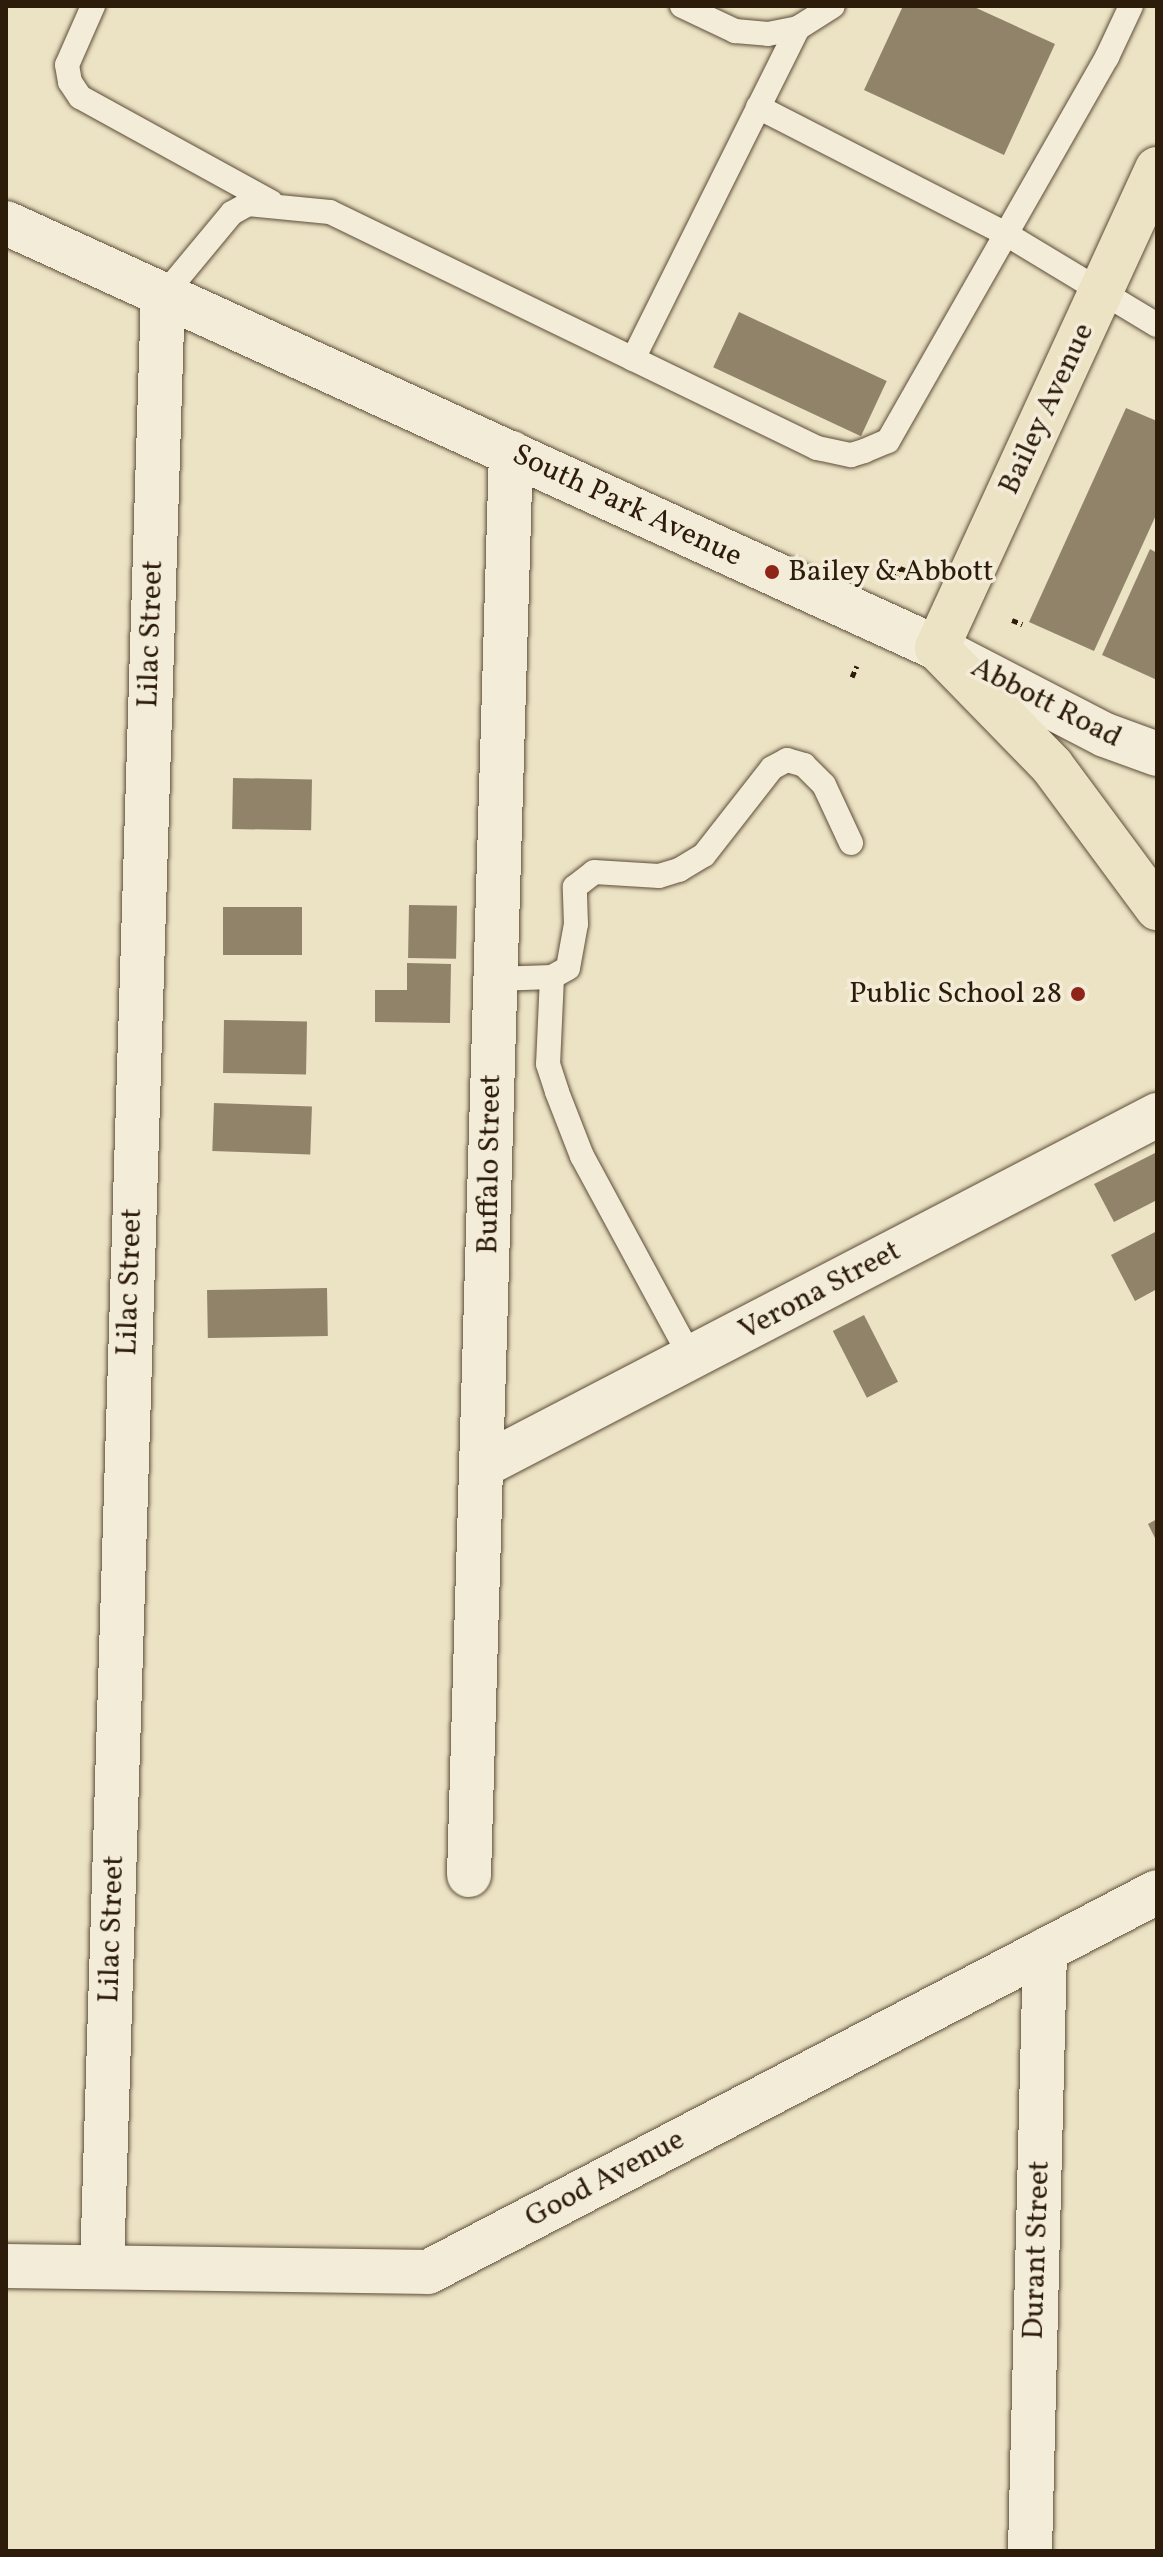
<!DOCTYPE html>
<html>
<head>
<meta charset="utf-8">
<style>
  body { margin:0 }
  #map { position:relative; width:1163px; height:2557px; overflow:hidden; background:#ece2c4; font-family:Vollkorn,serif }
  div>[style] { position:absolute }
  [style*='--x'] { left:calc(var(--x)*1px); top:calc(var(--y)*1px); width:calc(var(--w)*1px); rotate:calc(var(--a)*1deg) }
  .building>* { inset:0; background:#90836a; transform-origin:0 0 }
  .path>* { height:5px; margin-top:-2.5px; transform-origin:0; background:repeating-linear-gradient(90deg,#2d1c09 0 6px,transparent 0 10px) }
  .roads { filter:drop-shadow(0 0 2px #5d4e38) drop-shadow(0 0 2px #5d4e38) }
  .lane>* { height:24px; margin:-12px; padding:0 12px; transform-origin:12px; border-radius:12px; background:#f3ecd9 }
  .street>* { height:44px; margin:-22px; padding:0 22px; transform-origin:22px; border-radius:22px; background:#f3ecd9 }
  .secondary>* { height:44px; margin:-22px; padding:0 22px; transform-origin:22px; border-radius:22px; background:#f3ecd9 }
  .primary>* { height:44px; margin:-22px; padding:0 22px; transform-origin:22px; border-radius:22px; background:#ece2c4 }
  .dots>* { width:22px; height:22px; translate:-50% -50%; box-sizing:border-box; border:4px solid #f3ecd9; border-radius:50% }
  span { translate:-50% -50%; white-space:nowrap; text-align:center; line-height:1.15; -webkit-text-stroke:7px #f3ecd9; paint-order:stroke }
  .street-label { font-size:30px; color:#2d1c09 }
  .poi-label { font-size:30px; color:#2d1c09 }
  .left { translate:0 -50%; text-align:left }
  .right { translate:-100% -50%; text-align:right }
  .frame { position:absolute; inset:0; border:8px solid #2d1c09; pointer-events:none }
</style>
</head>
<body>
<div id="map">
  <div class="building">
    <div style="clip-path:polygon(903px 6px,972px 6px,1055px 44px,1004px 155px,864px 90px)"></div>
    <div style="left:739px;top:312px;width:163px;height:61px;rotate:25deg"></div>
    <div style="clip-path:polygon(1126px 408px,1157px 421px,1157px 513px,1094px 651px,1029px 622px)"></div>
    <div style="clip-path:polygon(1150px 549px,1157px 553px,1157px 680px,1102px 655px)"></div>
    <div style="left:233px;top:778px;width:79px;height:51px;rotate:1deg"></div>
    <div style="left:409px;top:905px;width:48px;height:53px;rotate:1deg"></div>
    <div style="left:223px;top:907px;width:79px;height:48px"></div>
    <div style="clip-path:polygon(407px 963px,451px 964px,450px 1023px,375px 1022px,375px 990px,407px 990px)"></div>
    <div style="left:224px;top:1020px;width:83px;height:53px;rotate:1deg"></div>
    <div style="left:214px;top:1103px;width:98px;height:48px;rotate:2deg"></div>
    <div style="clip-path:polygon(1157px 1152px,1157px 1200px,1114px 1222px,1094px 1184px)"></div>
    <div style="clip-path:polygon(1157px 1231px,1157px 1289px,1135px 1301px,1111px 1255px)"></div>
    <div style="left:327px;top:1288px;width:48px;height:120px;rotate:89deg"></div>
    <div style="left:864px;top:1315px;width:75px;height:35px;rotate:63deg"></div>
    <div style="clip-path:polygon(1157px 1519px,1157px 1542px,1148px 1524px)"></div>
  </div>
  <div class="path">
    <div style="--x:895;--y:580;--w:13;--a:-67"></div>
    <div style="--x:900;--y:568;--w:9;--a:21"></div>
    <div style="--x:1012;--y:620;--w:11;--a:22"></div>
    <div style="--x:852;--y:677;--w:12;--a:-66"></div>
  </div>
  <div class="roads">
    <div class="lane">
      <div style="--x:93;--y:6;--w:64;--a:113.8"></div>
      <div style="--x:67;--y:65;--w:17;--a:80"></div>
      <div style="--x:70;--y:82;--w:18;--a:56"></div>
      <div style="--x:80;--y:97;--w:218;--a:28.8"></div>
      <div style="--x:682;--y:6;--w:59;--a:25.3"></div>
      <div style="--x:735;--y:31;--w:33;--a:5"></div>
      <div style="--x:768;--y:34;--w:31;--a:-11"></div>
      <div style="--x:798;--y:28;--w:41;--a:-32.2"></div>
      <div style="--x:758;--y:107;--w:279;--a:27.1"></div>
      <div style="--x:1006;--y:234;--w:176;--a:31.1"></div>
      <div style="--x:163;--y:296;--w:108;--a:-50.3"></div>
      <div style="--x:232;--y:213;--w:18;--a:-29"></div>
      <div style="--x:248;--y:204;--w:82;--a:5.6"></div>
      <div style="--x:330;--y:212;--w:541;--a:25.85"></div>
      <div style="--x:817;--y:448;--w:35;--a:12"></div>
      <div style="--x:851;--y:455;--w:14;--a:-17"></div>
      <div style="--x:864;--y:451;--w:26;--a:-23"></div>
      <div style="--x:888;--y:441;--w:442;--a:-60.3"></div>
      <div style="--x:1107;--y:57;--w:56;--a:-64.8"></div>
      <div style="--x:633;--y:359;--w:370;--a:-63.5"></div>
      <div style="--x:552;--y:977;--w:87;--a:92.6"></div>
      <div style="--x:548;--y:1064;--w:29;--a:72"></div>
      <div style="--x:557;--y:1092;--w:69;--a:68.7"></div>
      <div style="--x:582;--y:1156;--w:230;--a:61.6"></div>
      <div style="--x:495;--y:979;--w:57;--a:-2"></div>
      <div style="--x:552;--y:977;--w:18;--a:-29"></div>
      <div style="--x:568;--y:968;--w:45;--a:-79.7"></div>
      <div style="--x:576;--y:924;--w:37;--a:-92"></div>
      <div style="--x:575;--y:887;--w:24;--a:-38"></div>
      <div style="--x:594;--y:872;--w:65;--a:3.5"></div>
      <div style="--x:659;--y:876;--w:21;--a:-17"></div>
      <div style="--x:679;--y:870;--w:29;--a:-31"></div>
      <div style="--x:704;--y:855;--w:110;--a:-52"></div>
      <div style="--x:772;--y:768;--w:17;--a:-28"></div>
      <div style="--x:787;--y:760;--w:18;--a:16"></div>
      <div style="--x:804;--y:765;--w:28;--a:45"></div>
      <div style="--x:824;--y:785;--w:64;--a:65"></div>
    </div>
    <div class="street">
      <div style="--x:482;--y:1466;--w:761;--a:-27.47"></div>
      <div style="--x:469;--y:1875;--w:1423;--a:-88.31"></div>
      <div style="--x:6;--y:2266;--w:422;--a:0.8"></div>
      <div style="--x:428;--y:2272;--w:822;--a:-27.53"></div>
      <div style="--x:102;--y:2267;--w:1972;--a:-88.23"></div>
      <div style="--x:1030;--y:2551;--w:601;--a:-88.57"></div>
    </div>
    <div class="secondary">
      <div style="--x:6;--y:223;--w:1023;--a:24.54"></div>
      <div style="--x:937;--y:648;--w:189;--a:27.4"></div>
      <div style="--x:1105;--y:735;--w:55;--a:20.1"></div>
    </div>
    <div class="primary">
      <div style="--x:1157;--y:169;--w:527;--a:114.67"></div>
      <div style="--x:937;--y:648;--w:165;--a:45.7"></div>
      <div style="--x:1052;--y:766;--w:177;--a:53.5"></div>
    </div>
  </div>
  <div class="dots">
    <div style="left:772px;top:572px;background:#8f2418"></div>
    <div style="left:1078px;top:994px;background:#8f2418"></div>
  </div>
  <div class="street-label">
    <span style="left:1047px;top:409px;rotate:-65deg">Bailey Avenue</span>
    <span style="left:627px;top:506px;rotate:25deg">South Park Avenue</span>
    <span style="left:151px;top:634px;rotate:-88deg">Lilac Street</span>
    <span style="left:1046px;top:703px;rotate:27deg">Abbott Road</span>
    <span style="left:490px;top:1164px;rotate:-89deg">Buffalo Street</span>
    <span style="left:130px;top:1282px;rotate:-88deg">Lilac Street</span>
    <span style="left:820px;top:1291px;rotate:-28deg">Verona Street</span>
    <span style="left:112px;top:1929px;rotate:-88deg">Lilac Street</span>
    <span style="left:605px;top:2179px;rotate:-28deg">Good Avenue</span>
    <span style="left:1037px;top:2250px;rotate:-88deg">Durant Street</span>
  </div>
  <div class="poi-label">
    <span class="left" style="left:788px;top:572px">Bailey &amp; Abbott</span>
    <span class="right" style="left:1062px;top:994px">Public School 28</span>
  </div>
  <div class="frame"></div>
</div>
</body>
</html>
